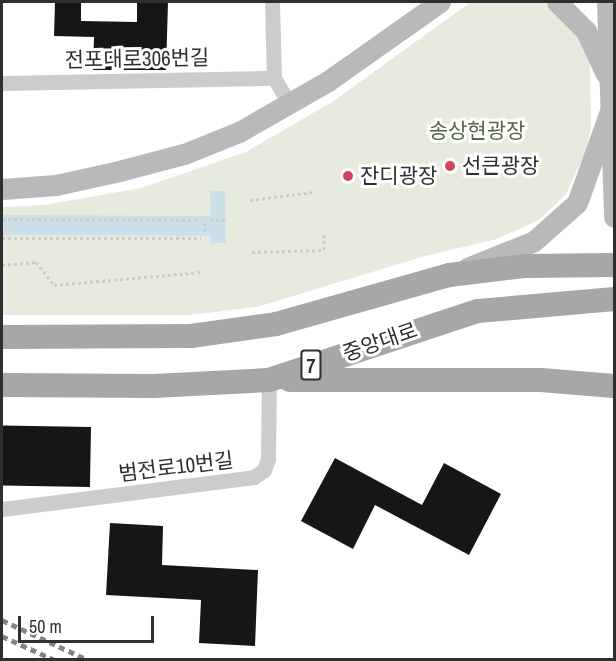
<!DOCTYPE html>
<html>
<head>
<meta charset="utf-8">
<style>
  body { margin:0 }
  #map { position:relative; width:616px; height:661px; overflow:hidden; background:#fff; font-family:"Archivo Narrow","Noto Sans KR",sans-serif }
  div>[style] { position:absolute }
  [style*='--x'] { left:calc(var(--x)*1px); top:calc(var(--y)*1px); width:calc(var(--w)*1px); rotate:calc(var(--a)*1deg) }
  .green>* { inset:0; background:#e6ebde }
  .water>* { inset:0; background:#cce0e9; transform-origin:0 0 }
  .canal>* { height:20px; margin:-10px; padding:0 10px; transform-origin:10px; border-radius:10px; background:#cce0e9 }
  .building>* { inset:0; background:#161616; transform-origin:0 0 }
  .path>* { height:3px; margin-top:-1.5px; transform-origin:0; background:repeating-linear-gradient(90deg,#ccc 0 3px,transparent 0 6px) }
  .street>* { height:15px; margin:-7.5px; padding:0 7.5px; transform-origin:7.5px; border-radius:7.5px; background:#ccc }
  .secondary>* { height:21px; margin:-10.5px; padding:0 10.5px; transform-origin:10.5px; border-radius:10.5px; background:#b9b9b9 }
  .primary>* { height:24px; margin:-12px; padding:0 12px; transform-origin:12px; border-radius:12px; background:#a7a7a7 }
  .rail>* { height:4.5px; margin-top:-2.25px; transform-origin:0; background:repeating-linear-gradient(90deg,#848484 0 6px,transparent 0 10.5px) }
  .dots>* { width:16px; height:16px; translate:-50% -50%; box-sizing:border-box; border:3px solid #fff; border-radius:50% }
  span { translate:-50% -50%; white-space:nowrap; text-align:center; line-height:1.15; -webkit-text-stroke:6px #fff; paint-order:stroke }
  .shield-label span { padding:2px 4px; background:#fff; border:2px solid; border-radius:4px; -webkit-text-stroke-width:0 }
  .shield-label { font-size:20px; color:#2f2f2f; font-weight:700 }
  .street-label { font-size:21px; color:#2f2f2f }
  .park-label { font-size:21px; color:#566740 }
  .poi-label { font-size:21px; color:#2f2f2f }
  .left { translate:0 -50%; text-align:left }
  .frame { position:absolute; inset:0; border:3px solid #2f2f2f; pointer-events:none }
  .scale { position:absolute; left:18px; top:616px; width:136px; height:27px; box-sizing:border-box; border:3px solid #2f2f2f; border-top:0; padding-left:8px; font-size:18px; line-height:21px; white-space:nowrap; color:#2f2f2f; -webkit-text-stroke:4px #fff; paint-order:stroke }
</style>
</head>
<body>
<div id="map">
  <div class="green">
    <div style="clip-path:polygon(471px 2px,541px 2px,551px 5px,571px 21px,590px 63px,591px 128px,586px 151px,566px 194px,539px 220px,497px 239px,425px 256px,257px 307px,190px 315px,2px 315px,2px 207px,44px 205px,141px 188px,246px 152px,332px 102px)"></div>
  </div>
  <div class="water">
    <div style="left:225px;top:191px;width:52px;height:15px;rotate:89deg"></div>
  </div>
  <div class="canal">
    <div style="--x:2;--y:225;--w:208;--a:0.3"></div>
  </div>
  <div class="building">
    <div style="clip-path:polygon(55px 2px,81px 2px,81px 21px,137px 22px,137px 2px,168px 2px,166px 70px,93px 70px,94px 37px,54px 36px)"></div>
    <div style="left:91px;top:427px;width:60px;height:89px;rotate:91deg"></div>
    <div style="clip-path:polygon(335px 458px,422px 505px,444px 463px,501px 494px,469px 555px,375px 505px,353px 549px,301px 521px)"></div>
    <div style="clip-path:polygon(110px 523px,163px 526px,162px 565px,258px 570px,255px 646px,199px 643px,201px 600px,106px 595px)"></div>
  </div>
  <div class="path">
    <div style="--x:250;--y:200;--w:64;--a:-7.1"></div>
    <div style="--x:2;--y:219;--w:198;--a:0.3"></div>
    <div style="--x:210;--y:220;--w:16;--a:0"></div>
    <div style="--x:205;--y:223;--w:8;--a:90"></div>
    <div style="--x:2;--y:238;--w:199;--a:0"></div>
    <div style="--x:252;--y:252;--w:72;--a:-1.6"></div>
    <div style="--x:324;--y:250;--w:19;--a:-90"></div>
    <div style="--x:2;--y:265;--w:34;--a:-5"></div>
    <div style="--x:36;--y:262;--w:29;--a:52"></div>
    <div style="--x:54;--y:285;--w:149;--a:-5"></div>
  </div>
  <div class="street">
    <div style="--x:272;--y:2;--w:76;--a:88.5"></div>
    <div style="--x:274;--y:78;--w:31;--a:59"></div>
    <div style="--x:2;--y:83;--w:272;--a:-1.1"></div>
    <div style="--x:2;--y:509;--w:254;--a:-7.2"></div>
    <div style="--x:254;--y:477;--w:12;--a:-35"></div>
    <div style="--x:264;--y:470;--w:12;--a:-70"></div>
    <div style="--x:268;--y:459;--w:79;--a:-89.3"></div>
  </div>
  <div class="secondary">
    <div style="--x:557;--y:2;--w:41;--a:45"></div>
    <div style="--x:586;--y:31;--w:47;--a:65.1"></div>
    <div style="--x:607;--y:2;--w:215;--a:88.1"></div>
    <div style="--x:2;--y:189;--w:54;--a:-4.2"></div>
    <div style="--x:56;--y:185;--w:65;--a:-12.5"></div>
    <div style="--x:119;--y:171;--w:67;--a:-14.7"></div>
    <div style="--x:184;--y:154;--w:59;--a:-21.8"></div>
    <div style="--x:239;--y:132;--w:103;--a:-29.8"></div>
    <div style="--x:328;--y:81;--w:137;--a:-35.2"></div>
    <div style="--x:467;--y:268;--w:72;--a:-21.9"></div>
    <div style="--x:534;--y:241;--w:57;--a:-41.5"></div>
    <div style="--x:577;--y:203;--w:103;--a:-70.2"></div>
  </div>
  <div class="primary">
    <div style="--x:2;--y:337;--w:189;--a:-0.3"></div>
    <div style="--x:191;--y:336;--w:86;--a:-8"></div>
    <div style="--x:276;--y:324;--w:180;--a:-15.8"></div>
    <div style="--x:449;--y:275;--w:77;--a:-6.8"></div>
    <div style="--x:525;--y:266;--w:89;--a:-0.6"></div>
    <div style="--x:290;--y:380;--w:251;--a:0"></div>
    <div style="--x:541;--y:380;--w:73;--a:4.7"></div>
    <div style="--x:2;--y:385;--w:152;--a:0.4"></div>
    <div style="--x:154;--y:386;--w:115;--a:-3"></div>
    <div style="--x:269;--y:380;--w:220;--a:-18.3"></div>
    <div style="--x:478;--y:311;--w:137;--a:-5"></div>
  </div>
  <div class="rail">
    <div style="--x:2;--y:620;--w:95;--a:24.9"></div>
    <div style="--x:2;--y:636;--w:58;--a:24.4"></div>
  </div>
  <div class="dots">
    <div style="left:450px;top:166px;background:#d4435c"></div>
    <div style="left:348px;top:176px;background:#d4435c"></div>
  </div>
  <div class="shield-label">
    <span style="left:311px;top:365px">7</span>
  </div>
  <div class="street-label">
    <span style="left:137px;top:59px;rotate:-1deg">전포대로306번길</span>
    <span style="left:380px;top:342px;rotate:-19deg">중앙대로</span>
    <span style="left:176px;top:467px;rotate:-7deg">범전로10번길</span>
  </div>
  <div class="park-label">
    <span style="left:477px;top:131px">송상현광장</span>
  </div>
  <div class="poi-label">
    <span class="left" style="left:462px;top:166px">선큰광장</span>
    <span class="left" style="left:360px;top:176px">잔디광장</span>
  </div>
  <div class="frame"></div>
  <div class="scale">50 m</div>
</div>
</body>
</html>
